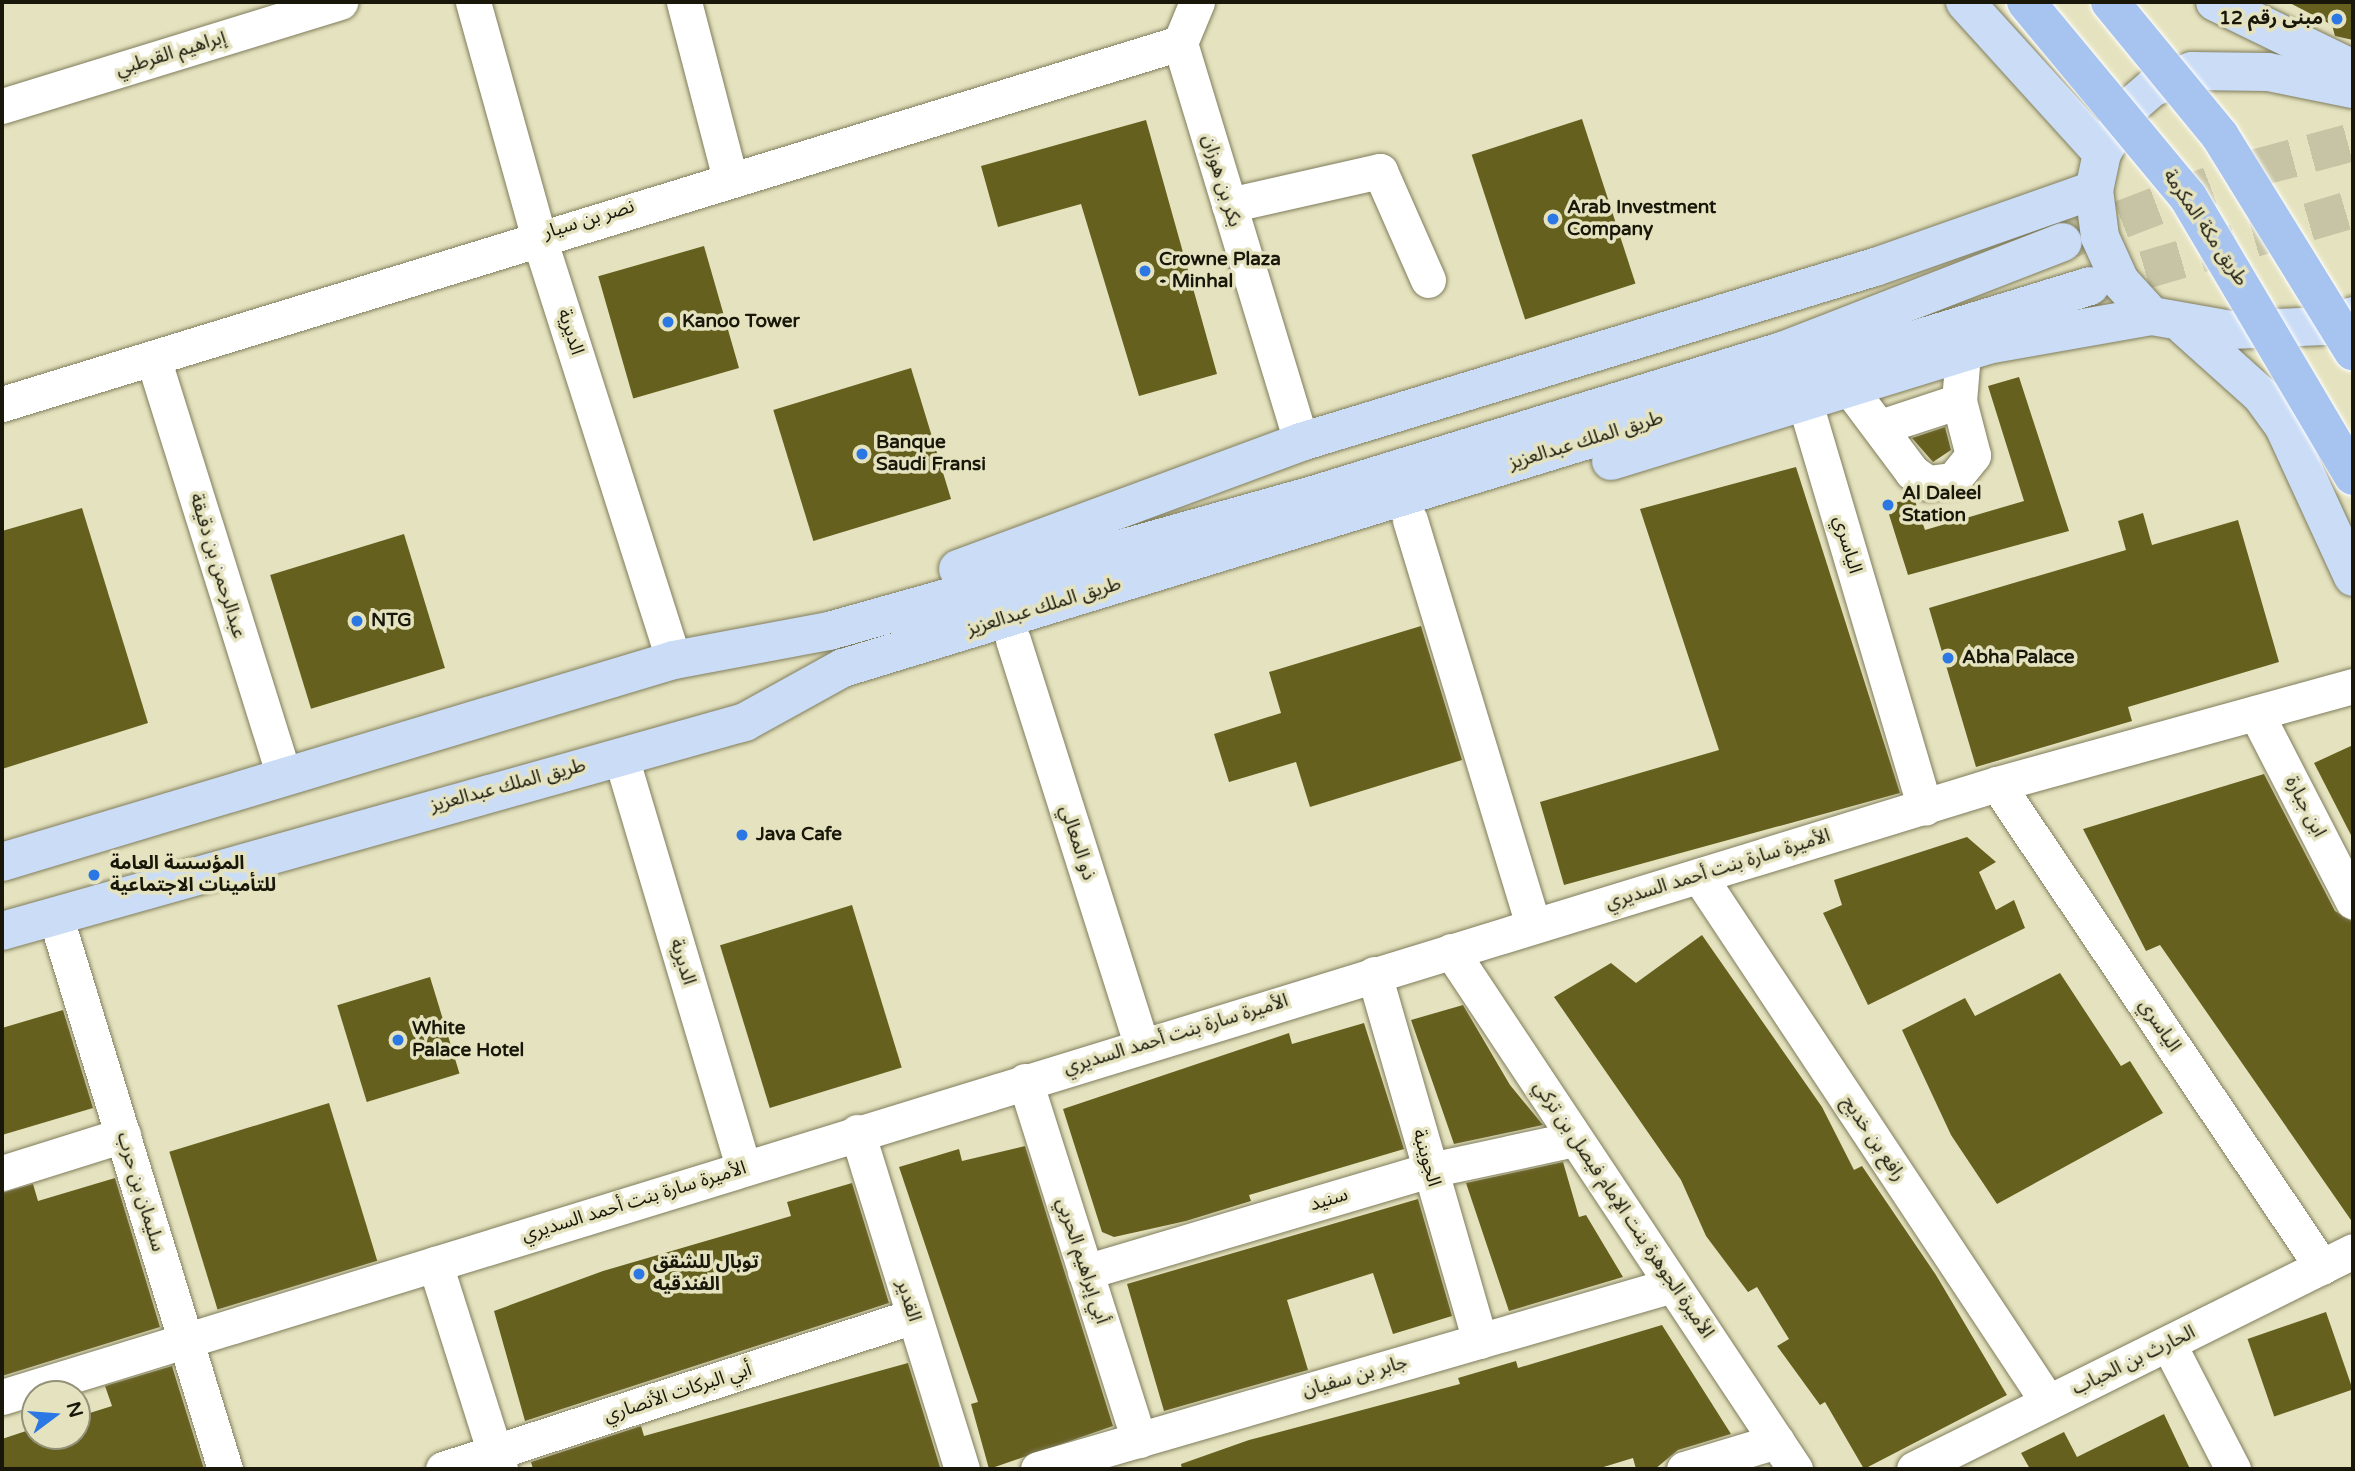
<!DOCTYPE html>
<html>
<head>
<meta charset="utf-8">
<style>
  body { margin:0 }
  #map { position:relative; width:2355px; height:1471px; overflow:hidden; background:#e5e3bf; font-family:"Varela Round","Noto Sans Arabic",sans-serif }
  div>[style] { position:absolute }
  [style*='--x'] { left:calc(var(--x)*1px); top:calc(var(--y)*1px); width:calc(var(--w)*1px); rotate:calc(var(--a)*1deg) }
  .building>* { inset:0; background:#66601f; transform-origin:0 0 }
  .major-tunnel>* { height:38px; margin-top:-19px; transform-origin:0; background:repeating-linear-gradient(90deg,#c6c4a4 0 38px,transparent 0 57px) }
  .roads { filter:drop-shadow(0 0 2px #807d5d) drop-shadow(0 0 2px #807d5d) }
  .minor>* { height:35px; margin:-17.5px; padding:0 17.5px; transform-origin:17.5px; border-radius:17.5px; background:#fff }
  .major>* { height:38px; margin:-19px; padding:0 19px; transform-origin:19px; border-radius:19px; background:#cadcf6 }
  .bridges { filter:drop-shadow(0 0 2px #fff) drop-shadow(0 0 2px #fff) }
  .highway-bridge>* { height:38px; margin:-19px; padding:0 19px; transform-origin:19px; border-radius:19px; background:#a7c4f0 }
  .dots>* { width:19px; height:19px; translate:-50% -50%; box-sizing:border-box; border:4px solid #e5e3bf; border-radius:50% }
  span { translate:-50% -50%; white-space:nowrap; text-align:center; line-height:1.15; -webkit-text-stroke:7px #e5e3bf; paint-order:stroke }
  .poi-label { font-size:19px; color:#18170a; font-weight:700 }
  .right { translate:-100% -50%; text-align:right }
  .left { translate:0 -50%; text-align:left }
  .street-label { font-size:19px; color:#18170a }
  .frame { position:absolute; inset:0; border:4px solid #18170a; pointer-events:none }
  .north { position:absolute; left:21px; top:1380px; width:70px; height:70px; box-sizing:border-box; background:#e5e3bf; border:2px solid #939177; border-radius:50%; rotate:74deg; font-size:19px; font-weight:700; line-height:28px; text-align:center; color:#18170a }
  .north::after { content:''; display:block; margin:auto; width:24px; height:32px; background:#2b77e3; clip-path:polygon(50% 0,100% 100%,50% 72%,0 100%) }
</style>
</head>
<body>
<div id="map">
  <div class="building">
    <div style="clip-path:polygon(2288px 2px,2353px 2px,2353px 40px,2335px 36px,2332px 25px)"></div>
    <div style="left:1582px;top:119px;width:173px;height:116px;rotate:72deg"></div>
    <div style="clip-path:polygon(1146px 120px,1217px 374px,1139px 396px,1081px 204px,998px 227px,981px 166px)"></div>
    <div style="left:704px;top:246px;width:127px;height:110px;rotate:74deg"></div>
    <div style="left:911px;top:368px;width:137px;height:144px;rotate:73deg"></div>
    <div style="clip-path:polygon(2019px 377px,2069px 531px,1908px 575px,1886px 505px,1914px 498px,1925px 530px,2024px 501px,1988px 386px)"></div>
    <div style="clip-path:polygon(1945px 427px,1951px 450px,1933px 462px,1912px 438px)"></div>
    <div style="clip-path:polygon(1796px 467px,1900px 793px,1564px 885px,1540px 802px,1719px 750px,1640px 509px)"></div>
    <div style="clip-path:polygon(82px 508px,148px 723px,2px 769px,2px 531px)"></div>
    <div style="clip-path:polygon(2143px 513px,2152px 545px,2238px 520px,2279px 662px,2128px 707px,2132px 721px,1976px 767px,1929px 608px,2126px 550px,2118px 521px)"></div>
    <div style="left:404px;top:534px;width:140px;height:140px;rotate:73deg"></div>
    <div style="clip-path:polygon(1421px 626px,1462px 760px,1310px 807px,1296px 762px,1229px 782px,1214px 734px,1281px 713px,1269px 672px)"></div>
    <div style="clip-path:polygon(2353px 745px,2353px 839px,2314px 763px)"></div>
    <div style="clip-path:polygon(2264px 774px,2335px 911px,2353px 922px,2353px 1223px,2160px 945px,2146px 951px,2083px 829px)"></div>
    <div style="clip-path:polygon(1967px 837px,1996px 862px,1979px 872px,1996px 910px,2014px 900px,2025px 928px,1868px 1005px,1823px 913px,1842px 905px,1834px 880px)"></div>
    <div style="left:852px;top:905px;width:170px;height:138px;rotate:73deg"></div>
    <div style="clip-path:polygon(1702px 935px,1822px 1107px,1854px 1170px,1862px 1166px,1936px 1275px,2007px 1395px,1864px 1469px,1825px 1402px,1820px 1405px,1777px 1346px,1789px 1339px,1757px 1287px,1748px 1292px,1706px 1236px,1681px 1180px,1554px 997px,1611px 963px,1636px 983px)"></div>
    <div style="clip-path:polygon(2060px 973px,2121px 1066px,2130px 1061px,2163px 1113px,1997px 1204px,1951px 1135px,1902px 1030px,1965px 998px,1975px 1016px)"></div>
    <div style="left:430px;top:977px;width:101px;height:97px;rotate:73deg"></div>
    <div style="clip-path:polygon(1463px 1005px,1510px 1085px,1543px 1125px,1454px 1144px,1411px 1020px)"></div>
    <div style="clip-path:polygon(63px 1010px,93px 1108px,2px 1135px,2px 1028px)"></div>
    <div style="clip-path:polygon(1364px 1023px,1404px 1149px,1249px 1195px,1251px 1201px,1186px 1221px,1114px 1237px,1102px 1232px,1063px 1109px,1289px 1033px,1292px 1044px)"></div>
    <div style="left:329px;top:1103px;width:165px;height:167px;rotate:73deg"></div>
    <div style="clip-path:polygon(1025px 1146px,1113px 1426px,989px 1469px,971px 1404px,978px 1402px,899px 1167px,959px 1149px,962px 1161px)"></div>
    <div style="clip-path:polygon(1563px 1162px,1579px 1217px,1586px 1215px,1623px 1277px,1509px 1311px,1466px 1183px)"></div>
    <div style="clip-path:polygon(115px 1178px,160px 1327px,2px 1376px,2px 1193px,33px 1184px,38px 1201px)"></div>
    <div style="clip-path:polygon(852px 1183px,889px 1303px,525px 1421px,494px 1311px,603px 1271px,791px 1216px,787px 1202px)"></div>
    <div style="clip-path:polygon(1418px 1199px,1452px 1316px,1393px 1334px,1373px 1273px,1287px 1300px,1308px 1370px,1164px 1411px,1127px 1284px)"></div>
    <div style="left:2326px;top:1312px;width:82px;height:83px;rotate:71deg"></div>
    <div style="clip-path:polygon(1662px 1325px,1731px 1434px,1678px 1450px,1655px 1469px,1636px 1469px,1633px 1458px,1597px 1469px,1182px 1469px,1181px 1464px,1249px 1440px,1460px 1384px,1458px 1378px,1516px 1361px,1518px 1368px)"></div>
    <div style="clip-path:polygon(908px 1363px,940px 1467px,932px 1469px,533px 1469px,531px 1462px,641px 1426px,644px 1436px)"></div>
    <div style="clip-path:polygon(172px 1366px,204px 1469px,2px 1469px,2px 1439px,35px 1428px,35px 1436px,77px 1436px,77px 1417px,112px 1406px,105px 1386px)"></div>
    <div style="clip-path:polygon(2164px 1414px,2190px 1469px,2030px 1469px,2021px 1453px,2064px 1432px,2077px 1457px)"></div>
  </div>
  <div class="major-tunnel">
    <div style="--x:2068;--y:240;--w:201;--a:-21"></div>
    <div style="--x:2256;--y:168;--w:100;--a:-15"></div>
    <div style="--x:2090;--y:286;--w:274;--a:-16.3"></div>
  </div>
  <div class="roads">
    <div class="minor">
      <div style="--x:473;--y:2;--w:242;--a:74.4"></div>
      <div style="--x:538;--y:235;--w:446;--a:72.3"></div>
      <div style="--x:684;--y:2;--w:182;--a:75.4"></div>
      <div style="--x:1197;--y:2;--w:44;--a:112.5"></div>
      <div style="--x:1180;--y:43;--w:417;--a:73.1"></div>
      <div style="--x:2;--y:106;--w:354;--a:-17.1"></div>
      <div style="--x:1229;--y:205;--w:155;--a:-12.7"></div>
      <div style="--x:1380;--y:171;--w:119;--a:66.2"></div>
      <div style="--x:153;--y:358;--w:435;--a:72.6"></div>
      <div style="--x:1850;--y:389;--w:104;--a:53.2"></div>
      <div style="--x:1912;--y:472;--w:19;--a:35"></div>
      <div style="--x:1928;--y:483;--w:25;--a:-7"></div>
      <div style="--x:1953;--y:480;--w:32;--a:-51"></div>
      <div style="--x:1973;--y:455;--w:56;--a:-104.5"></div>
      <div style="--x:1959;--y:401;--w:48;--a:-85.2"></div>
      <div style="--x:1805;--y:403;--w:422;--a:73.5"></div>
      <div style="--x:2;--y:404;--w:1232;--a:-17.04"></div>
      <div style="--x:1883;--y:426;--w:80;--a:-18.2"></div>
      <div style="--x:1410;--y:520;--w:424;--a:73.1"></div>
      <div style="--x:1013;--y:640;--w:426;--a:72.4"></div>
      <div style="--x:2256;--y:713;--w:212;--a:62.8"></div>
      <div style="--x:621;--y:757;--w:428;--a:73.4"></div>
      <div style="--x:1997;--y:784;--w:582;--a:56.06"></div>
      <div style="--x:1699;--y:876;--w:631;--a:56.44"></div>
      <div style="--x:55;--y:915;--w:579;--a:72.94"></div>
      <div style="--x:1451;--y:951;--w:622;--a:56.41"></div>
      <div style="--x:1374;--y:974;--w:382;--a:73.9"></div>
      <div style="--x:1025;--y:1081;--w:377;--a:72.4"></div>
      <div style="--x:857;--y:1132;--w:353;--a:72.7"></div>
      <div style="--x:2;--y:1173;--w:127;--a:-17.4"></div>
      <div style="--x:435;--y:1264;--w:215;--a:72.4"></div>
      <div style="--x:1085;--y:1272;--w:360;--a:-16.5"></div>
      <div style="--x:1430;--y:1170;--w:148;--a:-12.1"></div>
      <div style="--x:2169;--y:1345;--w:140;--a:62.7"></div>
      <div style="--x:2;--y:1397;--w:2087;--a:-17.08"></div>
      <div style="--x:1997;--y:784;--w:369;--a:-15.4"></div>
      <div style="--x:443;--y:1469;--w:494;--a:-18"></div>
      <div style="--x:1038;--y:1469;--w:660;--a:-16.18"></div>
      <div style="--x:1684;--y:1469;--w:97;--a:-16.8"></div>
      <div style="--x:1914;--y:1469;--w:490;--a:-26.4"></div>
    </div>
    <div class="major">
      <div style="--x:1965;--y:2;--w:204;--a:47.8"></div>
      <div style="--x:2215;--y:2;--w:153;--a:25.9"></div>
      <div style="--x:2353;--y:89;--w:87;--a:-168.7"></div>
      <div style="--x:2268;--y:72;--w:76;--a:-179.2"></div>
      <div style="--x:2192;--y:71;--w:43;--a:157"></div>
      <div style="--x:2152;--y:88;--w:32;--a:139"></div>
      <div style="--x:2128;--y:109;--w:51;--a:120.6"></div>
      <div style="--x:2102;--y:153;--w:38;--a:102"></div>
      <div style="--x:2094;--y:190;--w:47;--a:82.7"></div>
      <div style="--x:2100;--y:237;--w:48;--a:65.6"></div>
      <div style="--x:2120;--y:281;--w:47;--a:47.6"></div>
      <div style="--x:2152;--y:316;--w:80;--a:10"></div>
      <div style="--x:2231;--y:330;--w:93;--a:-2.5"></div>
      <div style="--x:2324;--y:326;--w:31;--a:-19"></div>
      <div style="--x:2184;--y:326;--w:103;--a:41.9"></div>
      <div style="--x:2261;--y:395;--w:39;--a:54"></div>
      <div style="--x:2284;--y:427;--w:165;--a:65.3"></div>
      <div style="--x:1611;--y:461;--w:393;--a:-17.1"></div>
      <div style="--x:1987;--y:345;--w:168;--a:-10"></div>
      <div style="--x:958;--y:569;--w:366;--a:-20.3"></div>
      <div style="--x:1301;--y:442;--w:600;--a:-16.96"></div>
      <div style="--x:1875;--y:267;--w:232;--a:-19.4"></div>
      <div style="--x:2;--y:862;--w:702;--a:-16.73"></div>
      <div style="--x:674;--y:660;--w:158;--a:-10.6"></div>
      <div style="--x:829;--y:631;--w:492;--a:-15.7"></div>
      <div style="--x:1303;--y:498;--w:501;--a:-17.06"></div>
      <div style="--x:1782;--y:351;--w:301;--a:-21.2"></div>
      <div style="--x:2;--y:931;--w:772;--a:-15.71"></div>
      <div style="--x:745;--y:722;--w:112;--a:-28.9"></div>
      <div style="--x:843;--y:668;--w:1304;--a:-17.03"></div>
    </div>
  </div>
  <div class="bridges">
    <div class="highway-bridge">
      <div style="--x:2026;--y:2;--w:254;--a:50.3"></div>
      <div style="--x:2188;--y:197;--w:324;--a:59.4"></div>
      <div style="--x:2110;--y:2;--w:173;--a:50.6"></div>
      <div style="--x:2220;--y:136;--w:253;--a:58.3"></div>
    </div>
  </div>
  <div class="dots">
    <div style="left:2337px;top:19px;background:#2b77e3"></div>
    <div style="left:1553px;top:219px;background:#2b77e3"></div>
    <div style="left:1145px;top:271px;background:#2b77e3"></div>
    <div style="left:668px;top:322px;background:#2b77e3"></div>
    <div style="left:862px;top:454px;background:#2b77e3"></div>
    <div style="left:1888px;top:505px;background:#2b77e3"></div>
    <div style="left:357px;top:621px;background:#2b77e3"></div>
    <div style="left:1948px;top:658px;background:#2b77e3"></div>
    <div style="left:742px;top:835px;background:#2b77e3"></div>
    <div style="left:94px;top:875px;background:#2b77e3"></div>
    <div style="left:398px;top:1040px;background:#2b77e3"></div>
    <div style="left:639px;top:1274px;background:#2b77e3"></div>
  </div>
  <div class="poi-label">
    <span class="right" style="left:2323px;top:19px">مبنى رقم 12</span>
    <span class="left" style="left:1567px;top:219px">Arab Investment<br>Company</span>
    <span class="left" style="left:1159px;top:271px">Crowne Plaza<br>- Minhal</span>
    <span class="left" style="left:682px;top:322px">Kanoo Tower</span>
    <span class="left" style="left:876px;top:454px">Banque<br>Saudi Fransi</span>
    <span class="left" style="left:1902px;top:505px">Al Daleel<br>Station</span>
    <span class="left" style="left:371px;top:621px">NTG</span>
    <span class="left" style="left:1962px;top:658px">Abha Palace</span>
    <span class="left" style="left:756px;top:835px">Java Cafe</span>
    <span class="left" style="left:110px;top:875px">المؤسسة العامة<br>للتأمينات الاجتماعية</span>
    <span class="left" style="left:412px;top:1040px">White<br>Palace Hotel</span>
    <span class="left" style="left:653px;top:1274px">توبال للشقق<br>الفندقيه</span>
  </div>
  <div class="street-label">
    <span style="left:171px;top:54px;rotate:-17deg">إبراهيم القرطبي</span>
    <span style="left:1221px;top:181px;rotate:73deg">بكر بن هوزان</span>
    <span style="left:589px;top:220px;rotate:-17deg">نصر بن سيار</span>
    <span style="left:2205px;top:228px;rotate:56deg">طريق مكة المكرمة</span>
    <span style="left:570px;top:332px;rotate:72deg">الديرية</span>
    <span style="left:1586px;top:441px;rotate:-17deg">طريق الملك عبدالعزيز</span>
    <span style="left:1847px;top:545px;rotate:74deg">الياسري</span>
    <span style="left:217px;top:566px;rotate:73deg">عبدالرحمن بن دقيقة</span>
    <span style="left:1044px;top:607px;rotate:-17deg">طريق الملك عبدالعزيز</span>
    <span style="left:508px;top:786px;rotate:-15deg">طريق الملك عبدالعزيز</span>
    <span style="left:2305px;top:807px;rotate:63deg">ابن جبارة</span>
    <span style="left:1077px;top:843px;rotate:72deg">ذو المعالي</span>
    <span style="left:1718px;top:870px;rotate:-17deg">الأميرة سارة بنت أحمد السديري</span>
    <span style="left:682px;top:962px;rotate:73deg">الديرية</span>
    <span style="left:2159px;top:1026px;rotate:56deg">الياسري</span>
    <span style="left:1176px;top:1035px;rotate:-17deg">الأميرة سارة بنت أحمد السديري</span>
    <span style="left:1873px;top:1139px;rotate:56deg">رافع بن خديج</span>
    <span style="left:1426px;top:1158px;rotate:74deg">الجوينبة</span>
    <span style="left:140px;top:1192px;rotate:73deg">سليمان بن حرب</span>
    <span style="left:1329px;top:1200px;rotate:-17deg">سنيد</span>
    <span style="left:634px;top:1202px;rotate:-17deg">الأميرة سارة بنت أحمد السديري</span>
    <span style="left:1623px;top:1210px;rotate:56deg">الأميرة الجوهرة بنت الإمام فيصل بن تركي</span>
    <span style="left:1082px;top:1261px;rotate:72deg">أبي إبراهيم الحربي</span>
    <span style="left:908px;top:1301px;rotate:73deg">القدير</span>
    <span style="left:2134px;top:1361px;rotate:-26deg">الحارث بن الحباب</span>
    <span style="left:1355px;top:1377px;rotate:-16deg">جابر بن سفيان</span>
    <span style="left:678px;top:1393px;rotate:-18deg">أبي البركات الأنصاري</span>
  </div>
  <div class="frame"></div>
  <div class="north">N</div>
</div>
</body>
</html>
